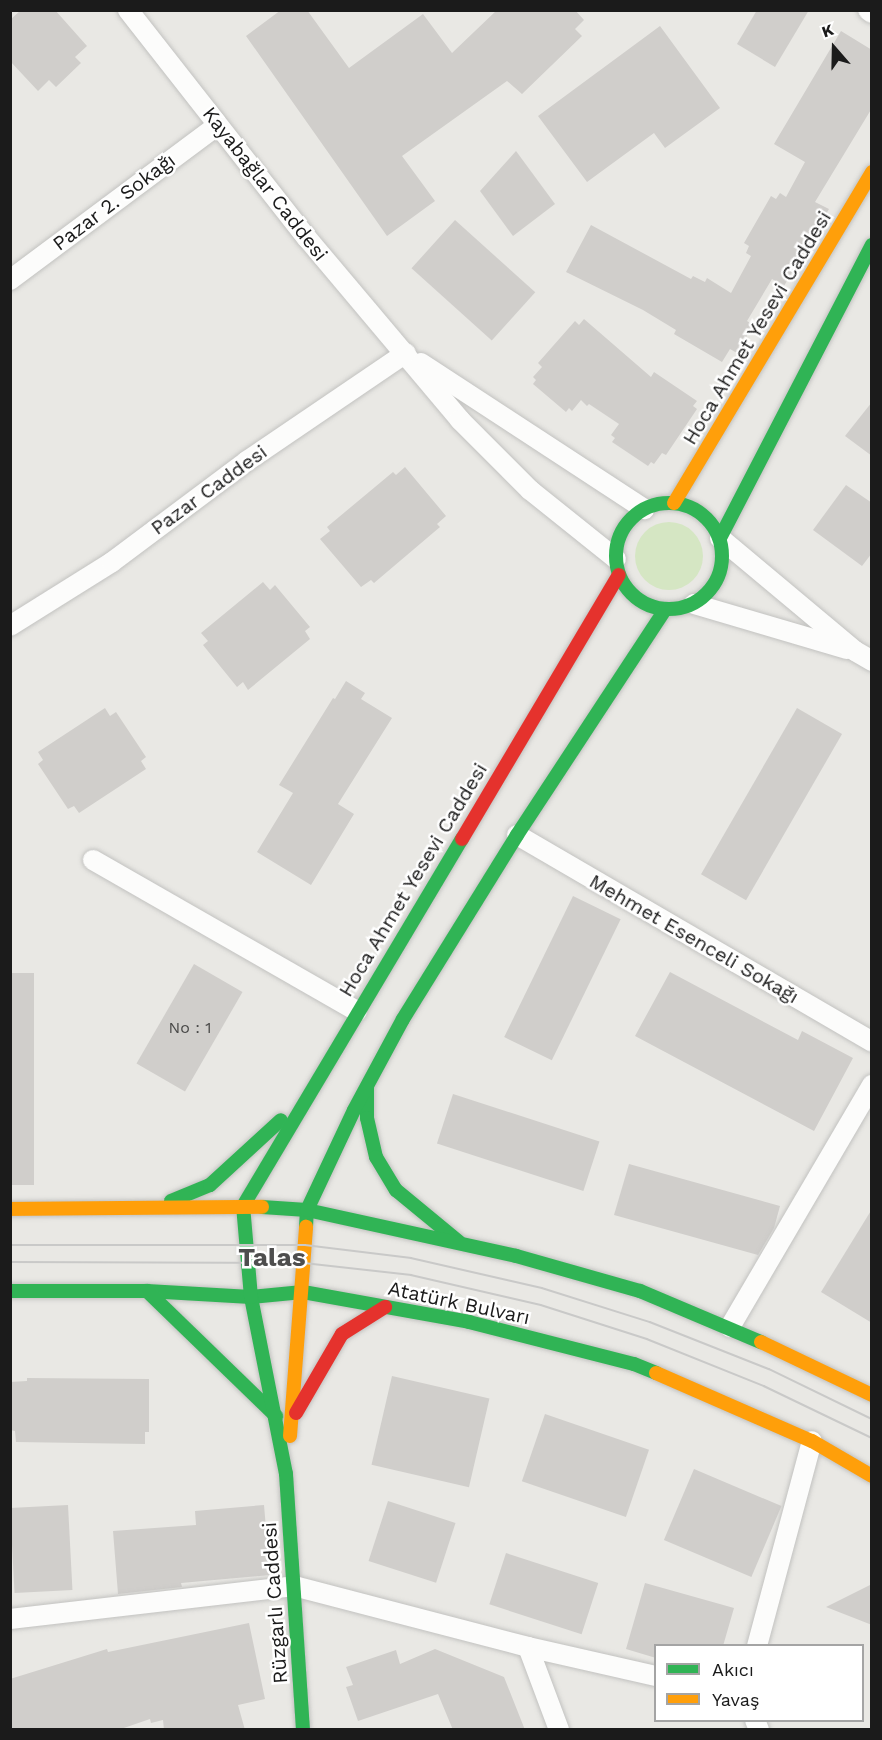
<!DOCTYPE html>
<html>
<head>
<meta charset="utf-8">
<style>
  body { margin:0 }
  #map { position:relative; width:882px; height:1740px; overflow:hidden; background:#e9e8e4; font-family:"Work Sans",sans-serif }
  div>[style] { position:absolute }
  [style*='--x'] { left:calc(var(--x)*1px); top:calc(var(--y)*1px); width:calc(var(--w)*1px); rotate:calc(var(--a)*1deg) }
  .grass>* { inset:0; background:#d5e6c3 }
  .round { border-radius:50% }
  .building>* { inset:0; background:#d0cecb; transform-origin:0 0 }
  .roads { filter:drop-shadow(0 0 2px #c2c2c0) drop-shadow(0 0 2px #c2c2c0) }
  .street>* { height:20px; margin:-10px; padding:0 10px; transform-origin:10px; border-radius:10px; background:#fcfcfb }
  .fast>* { height:14px; margin:-7px; padding:0 7px; transform-origin:7px; border-radius:7px; background:#30b455 }
  .fast>.ring { margin:-7px; padding:0; box-sizing:content-box; background:none; border:14px solid #30b455; border-radius:50% }
  .slow>* { height:14px; margin:-7px; padding:0 7px; transform-origin:7px; border-radius:7px; background:#ff9f0a }
  .jam>* { height:14px; margin:-7px; padding:0 7px; transform-origin:7px; border-radius:7px; background:#e5322d }
  .tram>* { height:1.5px; margin:-0.75px; padding:0 0.75px; transform-origin:0.75px; border-radius:0.75px; background:#c9c9c8 }
  span { translate:-50% -50%; white-space:nowrap; text-align:center; line-height:1.15; -webkit-text-stroke:5px #fff; paint-order:stroke }
  .number-label { font-size:16px; color:#484847 }
  .number-label span { -webkit-text-stroke-width:0 }
  .street-label { font-size:20px; color:#1b1b1b }
  .district-label { font-size:26px; color:#4e4e4e; font-weight:700 }
  .frame { position:absolute; inset:0; border:12px solid #1b1b1b; pointer-events:none }
  .legend { position:absolute; left:654px; top:1644px; width:210px; height:78px; box-sizing:border-box; background:#fff; border:2px solid #a4a4a4; margin:0; padding:8px 10px; list-style:none; font-size:18px; color:#1b1b1b }
  .legend li { display:flex; align-items:center; gap:12px; height:30px }
  .legend b { width:30px; border:2px solid #a4a4a4 }
  .north { position:absolute; left:804px; top:18px; width:60px; height:60px; -webkit-text-stroke:4px #fff; paint-order:stroke; rotate:340deg; font-size:16px; font-weight:700; line-height:24px; text-align:center; color:#1b1b1b }
  .north::after { content:''; display:block; margin:auto; width:21px; height:27px; background:#1b1b1b; clip-path:polygon(50% 0,100% 100%,50% 72%,0 100%) }
</style>
</head>
<body>
<div id="map">
  <div class="grass">
    <div class="round" style="left:635px;top:522px;width:68px;height:68px"></div>
  </div>
  <div class="building">
    <div style="clip-path:polygon(21px 10px,55px 10px,87px 46px,75px 57px,81px 63px,56px 87px,49px 80px,38px 91px,10px 61px,10px 20px)"></div>
    <div style="clip-path:polygon(281px 10px,307px 10px,349px 68px,423px 14px,452px 53px,497px 10px,575px 10px,584px 20px,575px 29px,582px 36px,522px 94px,507px 81px,402px 156px,435px 201px,387px 236px,246px 36px)"></div>
    <div style="clip-path:polygon(757px 10px,809px 10px,775px 67px,737px 44px)"></div>
    <div style="clip-path:polygon(660px 26px,720px 108px,665px 148px,654px 133px,587px 182px,538px 116px)"></div>
    <div style="clip-path:polygon(841px 31px,872px 50px,872px 108px,815px 202px,829px 209px,784px 286px,772px 279px,747px 321px,753px 325px,737px 353px,730px 349px,722px 362px,674px 334px,676px 330px,643px 310px,566px 272px,591px 225px,691px 279px,693px 276px,705px 282px,707px 278px,731px 293px,751px 256px,746px 253px,749px 246px,744px 243px,771px 196px,776px 199px,780px 193px,786px 197px,805px 162px,774px 144px)"></div>
    <div style="clip-path:polygon(516px 151px,555px 204px,513px 236px,480px 191px)"></div>
    <div style="left:455px;top:220px;width:108px;height:65px;rotate:42deg"></div>
    <div style="clip-path:polygon(584px 319px,651px 377px,654px 372px,697px 401px,693px 406px,697px 409px,666px 455px,662px 453px,654px 464px,651px 462px,648px 466px,612px 442px,615px 438px,611px 435px,619px 424px,589px 404px,587px 406px,581px 400px,572px 411px,569px 408px,566px 412px,533px 384px,536px 380px,533px 377px,542px 367px,538px 363px,575px 321px,579px 325px)"></div>
    <div style="clip-path:polygon(872px 402px,872px 456px,845px 436px)"></div>
    <div style="clip-path:polygon(405px 467px,446px 516px,437px 524px,440px 527px,374px 583px,371px 580px,361px 587px,320px 539px,330px 531px,327px 527px,393px 472px,396px 475px)"></div>
    <div style="clip-path:polygon(846px 485px,872px 503px,872px 553px,862px 566px,813px 530px)"></div>
    <div style="clip-path:polygon(263px 582px,270px 590px,275px 585px,310px 627px,305px 631px,310px 639px,248px 690px,243px 682px,237px 687px,203px 645px,208px 641px,201px 633px)"></div>
    <div style="clip-path:polygon(346px 681px,365px 693px,361px 699px,392px 718px,338px 804px,354px 814px,311px 885px,257px 852px,293px 793px,279px 785px,333px 698px,335px 699px)"></div>
    <div style="clip-path:polygon(105px 708px,110px 716px,116px 712px,146px 757px,141px 761px,146px 769px,79px 813px,74px 806px,68px 809px,38px 764px,43px 760px,38px 752px)"></div>
    <div style="left:797px;top:708px;width:52px;height:192px;rotate:30deg"></div>
    <div style="left:573px;top:896px;width:53px;height:157px;rotate:26deg"></div>
    <div style="left:194px;top:964px;width:56px;height:115px;rotate:30deg"></div>
    <div style="clip-path:polygon(670px 972px,798px 1040px,802px 1031px,853px 1058px,814px 1131px,635px 1036px)"></div>
    <div style="left:10px;top:973px;width:24px;height:212px"></div>
    <div style="left:453px;top:1094px;width:154px;height:52px;rotate:18deg"></div>
    <div style="clip-path:polygon(629px 1164px,780px 1206px,774px 1228px,758px 1255px,614px 1215px)"></div>
    <div style="clip-path:polygon(872px 1209px,872px 1323px,821px 1292px)"></div>
    <div style="left:392px;top:1376px;width:100px;height:91px;rotate:13deg"></div>
    <div style="clip-path:polygon(27px 1378px,149px 1379px,149px 1432px,145px 1432px,145px 1444px,16px 1442px,15px 1431px,10px 1430px,10px 1382px,27px 1381px)"></div>
    <div style="left:545px;top:1414px;width:110px;height:71px;rotate:19deg"></div>
    <div style="left:694px;top:1469px;width:95px;height:77px;rotate:23deg"></div>
    <div style="left:388px;top:1501px;width:71px;height:63px;rotate:18deg"></div>
    <div style="left:68px;top:1505px;width:85px;height:58px;rotate:87deg"></div>
    <div style="clip-path:polygon(264px 1505px,270px 1575px,181px 1583px,182px 1587px,118px 1594px,113px 1531px,196px 1525px,195px 1511px)"></div>
    <div style="left:506px;top:1553px;width:97px;height:54px;rotate:18deg"></div>
    <div style="clip-path:polygon(645px 1583px,734px 1608px,723px 1646px,656px 1646px,656px 1658px,626px 1649px)"></div>
    <div style="clip-path:polygon(872px 1584px,872px 1625px,826px 1607px)"></div>
    <div style="clip-path:polygon(249px 1623px,265px 1699px,238px 1705px,245px 1730px,164px 1730px,163px 1720px,151px 1723px,150px 1719px,118px 1730px,10px 1730px,10px 1679px,107px 1649px,108px 1652px)"></div>
    <div style="clip-path:polygon(435px 1649px,504px 1677px,525px 1730px,453px 1730px,438px 1694px,358px 1721px,346px 1687px,353px 1685px,346px 1667px,396px 1650px,400px 1664px)"></div>
  </div>
  <div class="roads">
    <div class="street">
      <div style="--x:128;--y:10;--w:290;--a:51.9"></div>
      <div style="--x:307;--y:238;--w:238;--a:49.9"></div>
      <div style="--x:460;--y:420;--w:99;--a:45"></div>
      <div style="--x:530;--y:490;--w:110;--a:38.7"></div>
      <div style="--x:868;--y:10;--w:5;--a:37"></div>
      <div style="--x:10;--y:280;--w:259;--a:-36.7"></div>
      <div style="--x:421;--y:363;--w:267;--a:33.2"></div>
      <div style="--x:720;--y:538;--w:176;--a:39.9"></div>
      <div style="--x:855;--y:651;--w:20;--a:30"></div>
      <div style="--x:694;--y:604;--w:159;--a:16.4"></div>
      <div style="--x:10;--y:626;--w:120;--a:-32.1"></div>
      <div style="--x:112;--y:562;--w:169;--a:-36.8"></div>
      <div style="--x:247;--y:461;--w:192;--a:-34.2"></div>
      <div style="--x:517;--y:835;--w:411;--a:30.2"></div>
      <div style="--x:93;--y:860;--w:304;--a:29.8"></div>
      <div style="--x:730;--y:1327;--w:281;--a:-59.6"></div>
      <div style="--x:10;--y:1619;--w:286;--a:-6.6"></div>
      <div style="--x:294;--y:1586;--w:242;--a:14.6"></div>
      <div style="--x:528;--y:1647;--w:131;--a:12.8"></div>
      <div style="--x:757;--y:1646;--w:212;--a:-75"></div>
      <div style="--x:528;--y:1647;--w:89;--a:69.5"></div>
      <div style="--x:755;--y:1720;--w:11;--a:68"></div>
    </div>
    <div class="fast">
      <div class="ring" style="left:616px;top:503px;width:92px;height:92px"></div>
      <div style="--x:720;--y:538;--w:330;--a:-62.6"></div>
      <div style="--x:367;--y:1087;--w:31;--a:90"></div>
      <div style="--x:367;--y:1118;--w:40;--a:77"></div>
      <div style="--x:376;--y:1157;--w:39;--a:59"></div>
      <div style="--x:396;--y:1190;--w:82;--a:39.5"></div>
      <div style="--x:171;--y:1201;--w:42;--a:-22.3"></div>
      <div style="--x:210;--y:1185;--w:96;--a:-42.5"></div>
      <div style="--x:262;--y:1207;--w:45;--a:3.8"></div>
      <div style="--x:307;--y:1210;--w:214;--a:12.4"></div>
      <div style="--x:516;--y:1256;--w:129;--a:15.8"></div>
      <div style="--x:640;--y:1291;--w:131;--a:22.9"></div>
      <div style="--x:306;--y:1227;--w:17;--a:-87"></div>
      <div style="--x:307;--y:1210;--w:110;--a:-64.8"></div>
      <div style="--x:354;--y:1110;--w:103;--a:-61.7"></div>
      <div style="--x:403;--y:1019;--w:216;--a:-58.2"></div>
      <div style="--x:517;--y:835;--w:269;--a:-56.7"></div>
      <div style="--x:10;--y:1291;--w:137;--a:0"></div>
      <div style="--x:147;--y:1291;--w:104;--a:3.3"></div>
      <div style="--x:251;--y:1297;--w:52;--a:-5.5"></div>
      <div style="--x:303;--y:1292;--w:169;--a:10.2"></div>
      <div style="--x:469;--y:1322;--w:170;--a:14.3"></div>
      <div style="--x:634;--y:1364;--w:24;--a:22"></div>
      <div style="--x:147;--y:1291;--w:180;--a:44.1"></div>
      <div style="--x:286;--y:1474;--w:257;--a:86.2"></div>
      <div style="--x:286;--y:1474;--w:180;--a:-101.2"></div>
      <div style="--x:251;--y:1297;--w:91;--a:-95"></div>
      <div style="--x:243;--y:1206;--w:427;--a:-59.2"></div>
    </div>
    <div class="slow">
      <div style="--x:674;--y:503;--w:386;--a:-59.1"></div>
      <div style="--x:10;--y:1209;--w:252;--a:-0.5"></div>
      <div style="--x:761;--y:1342;--w:123;--a:25.5"></div>
      <div style="--x:656;--y:1373;--w:170;--a:23.6"></div>
      <div style="--x:812;--y:1441;--w:69;--a:30.3"></div>
      <div style="--x:290;--y:1436;--w:210;--a:-85.6"></div>
    </div>
    <div class="jam">
      <div style="--x:462;--y:839;--w:307;--a:-59.3"></div>
      <div style="--x:296;--y:1413;--w:91;--a:-59.8"></div>
      <div style="--x:342;--y:1334;--w:51;--a:-32.1"></div>
    </div>
  </div>
  <div class="tram">
    <div style="--x:10;--y:1245;--w:295;--a:0"></div>
    <div style="--x:305;--y:1245;--w:107;--a:7"></div>
    <div style="--x:411;--y:1258;--w:134;--a:12.9"></div>
    <div style="--x:542;--y:1288;--w:113;--a:17.5"></div>
    <div style="--x:650;--y:1322;--w:128;--a:21.6"></div>
    <div style="--x:769;--y:1369;--w:114;--a:25.9"></div>
    <div style="--x:10;--y:1262;--w:294;--a:0.2"></div>
    <div style="--x:304;--y:1263;--w:108;--a:6.4"></div>
    <div style="--x:411;--y:1275;--w:133;--a:13"></div>
    <div style="--x:541;--y:1305;--w:111;--a:17.8"></div>
    <div style="--x:647;--y:1339;--w:126;--a:21.9"></div>
    <div style="--x:764;--y:1386;--w:120;--a:25.7"></div>
  </div>
  <div class="number-label">
    <span style="left:190px;top:1028px">No : 1</span>
  </div>
  <div class="street-label">
    <span style="left:265px;top:184px;rotate:52deg">Kayabağlar Caddesi</span>
    <span style="left:114px;top:202px;rotate:-37deg">Pazar 2. Sokağı</span>
    <span style="left:757px;top:328px;rotate:-59deg">Hoca Ahmet Yesevi Caddesi</span>
    <span style="left:209px;top:490px;rotate:-36deg">Pazar Caddesi</span>
    <span style="left:413px;top:880px;rotate:-59deg">Hoca Ahmet Yesevi Caddesi</span>
    <span style="left:694px;top:939px;rotate:30deg">Mehmet Esenceli Sokağı</span>
    <span style="left:459px;top:1303px;rotate:12deg">Atatürk Bulvarı</span>
    <span style="left:275px;top:1603px;rotate:-94deg">Rüzgarlı Caddesi</span>
  </div>
  <div class="district-label">
    <span style="left:272px;top:1258px">Talas</span>
  </div>
  <div class="frame"></div>
  <ul class="legend">
  <li><b style="height:8px;background:#30b455"></b>Akıcı</li>
  <li><b style="height:8px;background:#ff9f0a"></b>Yavaş</li>
  </ul>
  <div class="north">K</div>
</div>
</body>
</html>
